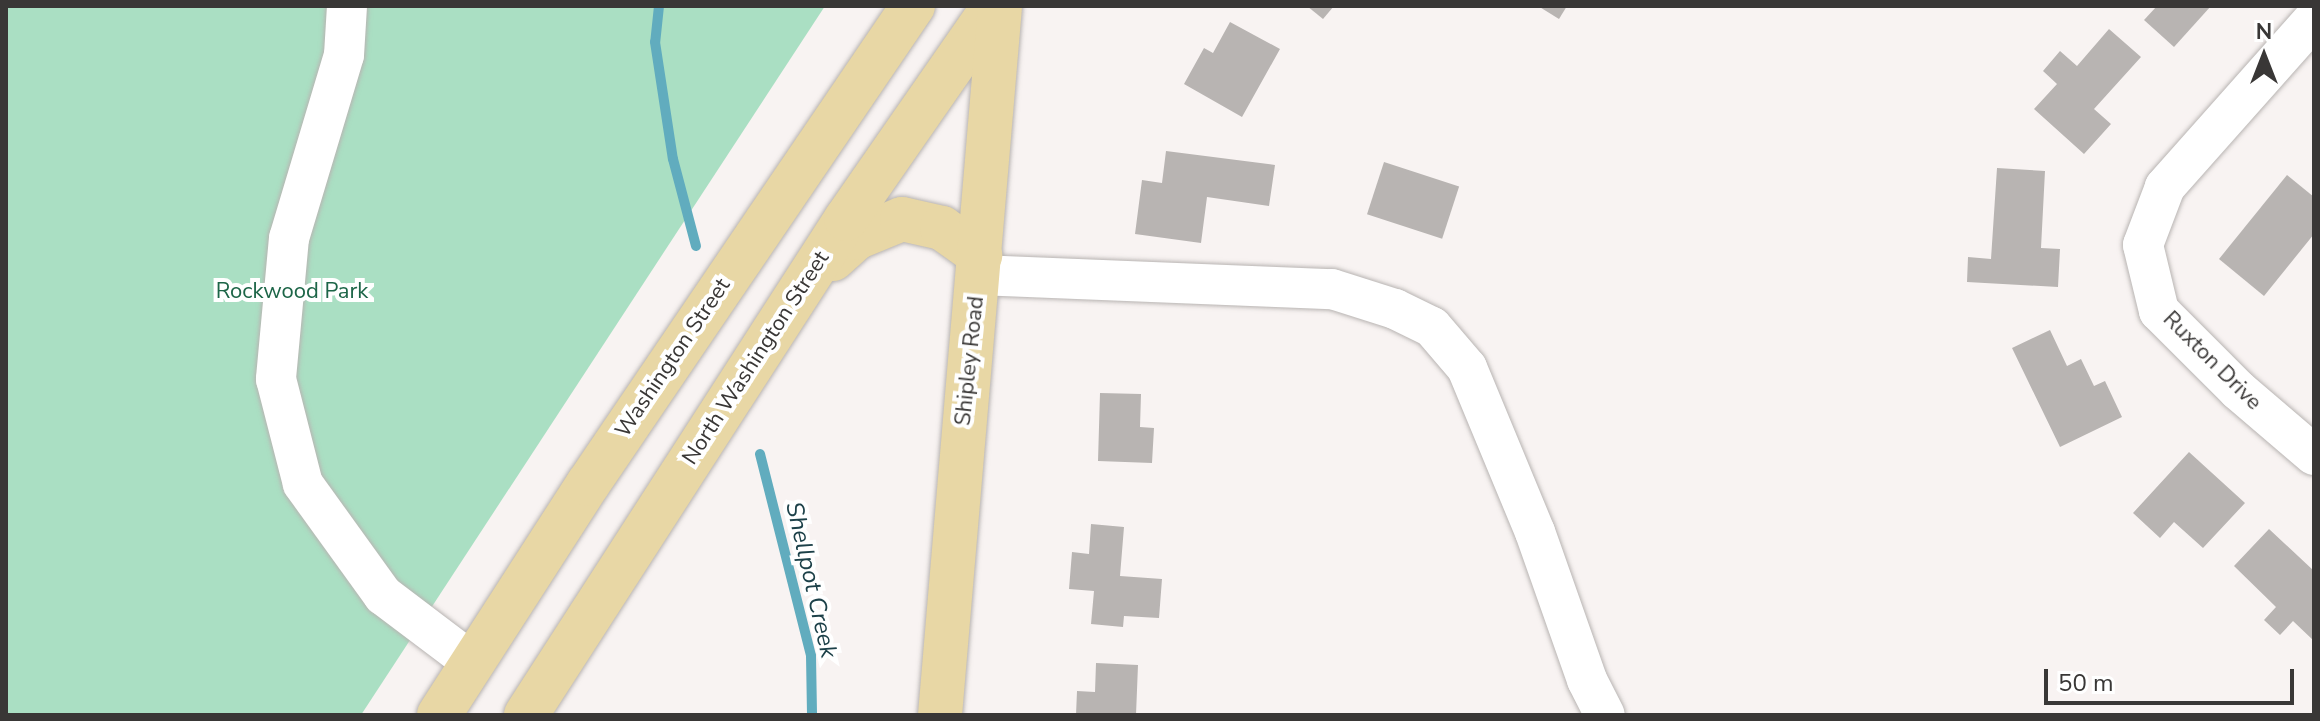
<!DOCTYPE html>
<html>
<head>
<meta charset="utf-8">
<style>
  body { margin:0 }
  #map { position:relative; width:2320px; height:721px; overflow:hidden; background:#f8f3f2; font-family:"Nunito Sans",sans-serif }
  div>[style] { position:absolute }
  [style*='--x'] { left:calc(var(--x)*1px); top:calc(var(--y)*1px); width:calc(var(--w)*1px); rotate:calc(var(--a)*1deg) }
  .green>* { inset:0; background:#aadfc3 }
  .stream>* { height:10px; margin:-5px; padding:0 5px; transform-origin:5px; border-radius:5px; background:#61acbe }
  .building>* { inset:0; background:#b8b4b2; transform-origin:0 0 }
  .roads { filter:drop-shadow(0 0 2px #b8b4b2) drop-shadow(0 0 2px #b8b4b2) }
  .minor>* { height:40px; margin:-20px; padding:0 20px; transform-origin:20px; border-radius:20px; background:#fff }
  .major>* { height:44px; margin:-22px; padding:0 22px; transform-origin:22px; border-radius:22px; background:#e8d7a5 }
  span { translate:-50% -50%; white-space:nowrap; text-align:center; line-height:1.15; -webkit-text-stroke:8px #fff; paint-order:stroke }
  .park-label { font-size:22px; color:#1c6547 }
  .street-label { font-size:22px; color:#393736 }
  .water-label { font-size:24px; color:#1c4048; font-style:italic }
  .frame { position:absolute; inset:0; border:8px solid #393736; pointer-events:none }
  .north { position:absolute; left:2224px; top:16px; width:80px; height:80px; -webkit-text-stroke:6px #fff; paint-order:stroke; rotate:0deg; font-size:22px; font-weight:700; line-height:32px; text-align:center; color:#393736 }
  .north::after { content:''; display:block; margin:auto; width:28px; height:36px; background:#393736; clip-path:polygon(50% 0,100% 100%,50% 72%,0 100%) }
  .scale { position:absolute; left:2044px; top:669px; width:250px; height:36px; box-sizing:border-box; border:4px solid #393736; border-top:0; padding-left:10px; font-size:24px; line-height:28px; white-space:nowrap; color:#393736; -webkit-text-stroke:6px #fff; paint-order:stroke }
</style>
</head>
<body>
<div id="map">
  <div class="green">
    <div style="clip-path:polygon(6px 6px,825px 6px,361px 715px,6px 715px)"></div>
  </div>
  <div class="stream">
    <div style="--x:659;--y:6;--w:36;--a:96"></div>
    <div style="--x:655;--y:42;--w:118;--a:81.3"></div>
    <div style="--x:673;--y:159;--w:90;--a:75.2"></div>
    <div style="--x:760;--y:454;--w:208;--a:75.8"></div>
    <div style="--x:811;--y:656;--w:59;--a:89"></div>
  </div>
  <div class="building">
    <div style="clip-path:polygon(1307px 6px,1334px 6px,1323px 19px)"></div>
    <div style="clip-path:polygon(1538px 6px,1567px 6px,1559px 19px)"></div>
    <div style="clip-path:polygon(2157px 6px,2211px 6px,2174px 47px,2144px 20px)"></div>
    <div style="clip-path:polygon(1230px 22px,1280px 49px,1242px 117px,1184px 84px,1204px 48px,1213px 53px)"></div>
    <div style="clip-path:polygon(2109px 29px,2141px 57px,2094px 109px,2111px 124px,2084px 154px,2034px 109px,2057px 84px,2043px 71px,2060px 51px,2077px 66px)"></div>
    <div style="clip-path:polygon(1166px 151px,1275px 165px,1269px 206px,1207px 197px,1201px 243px,1135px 234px,1142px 180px,1162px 183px)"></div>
    <div style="left:1384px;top:162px;width:79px;height:55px;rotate:18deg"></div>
    <div style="clip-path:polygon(1997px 168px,2045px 171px,2041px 248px,2060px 249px,2058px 287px,1967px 282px,1968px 257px,1991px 259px)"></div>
    <div style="clip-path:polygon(2287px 175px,2314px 197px,2314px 234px,2264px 296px,2219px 259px)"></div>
    <div style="clip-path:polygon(2050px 330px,2067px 366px,2081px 359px,2094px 386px,2105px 381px,2122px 417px,2060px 447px,2012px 348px)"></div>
    <div style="clip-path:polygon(1100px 393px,1141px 394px,1140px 427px,1154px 428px,1152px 463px,1098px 461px)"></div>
    <div style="clip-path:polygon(2189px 452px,2245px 503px,2203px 548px,2174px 522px,2160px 538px,2133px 513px)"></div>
    <div style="clip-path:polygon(1091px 524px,1124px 527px,1120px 576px,1162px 579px,1159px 618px,1124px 616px,1123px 627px,1091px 624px,1094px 591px,1069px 589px,1072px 552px,1089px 554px)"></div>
    <div style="clip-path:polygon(2269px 529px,2314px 571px,2314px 641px,2293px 621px,2280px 635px,2264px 620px,2276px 607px,2234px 566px)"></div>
    <div style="clip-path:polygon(1096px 663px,1138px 665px,1136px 715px,1076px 715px,1077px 691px,1095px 692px)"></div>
  </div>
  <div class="roads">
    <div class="minor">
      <div style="--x:347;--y:6;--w:49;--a:93.5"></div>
      <div style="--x:344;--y:55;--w:191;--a:106.7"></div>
      <div style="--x:289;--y:238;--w:142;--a:95.3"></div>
      <div style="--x:276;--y:379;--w:108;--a:75.6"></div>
      <div style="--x:303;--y:484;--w:137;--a:54.2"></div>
      <div style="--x:383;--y:595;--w:113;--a:37.1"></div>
      <div style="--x:2314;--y:19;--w:225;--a:131.6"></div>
      <div style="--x:2165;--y:187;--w:62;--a:110.8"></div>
      <div style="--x:2143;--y:245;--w:68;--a:76.4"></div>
      <div style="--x:2159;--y:311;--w:112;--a:45"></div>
      <div style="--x:2238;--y:390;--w:100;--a:40.5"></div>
      <div style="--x:978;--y:275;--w:354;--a:2.3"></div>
      <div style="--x:1332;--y:289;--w:66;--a:17.6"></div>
      <div style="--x:1395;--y:309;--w:41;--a:25.9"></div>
      <div style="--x:1432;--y:327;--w:54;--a:49.5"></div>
      <div style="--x:1467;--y:368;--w:178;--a:67.5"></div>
      <div style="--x:1535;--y:532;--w:157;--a:70.6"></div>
      <div style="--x:1587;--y:680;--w:39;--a:63"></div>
    </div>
    <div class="major">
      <div style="--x:833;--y:259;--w:31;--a:-42"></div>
      <div style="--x:856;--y:238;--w:50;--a:-22.4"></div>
      <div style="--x:902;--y:219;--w:41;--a:12.7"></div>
      <div style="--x:942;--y:228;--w:47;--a:35.4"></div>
      <div style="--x:439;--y:715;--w:275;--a:-57.2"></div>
      <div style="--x:588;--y:484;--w:578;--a:-55.79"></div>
      <div style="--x:526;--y:715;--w:590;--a:-57.17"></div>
      <div style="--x:846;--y:219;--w:259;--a:-55.2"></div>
      <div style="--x:940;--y:715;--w:712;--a:-85.16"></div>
    </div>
  </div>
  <div class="park-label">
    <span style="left:292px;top:292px">Rockwood Park</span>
  </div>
  <div class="street-label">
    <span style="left:673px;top:358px;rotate:-56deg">Washington Street</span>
    <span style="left:756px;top:358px;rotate:-57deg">North Washington Street</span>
    <span style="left:970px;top:361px;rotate:-84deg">Shipley Road</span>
    <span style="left:2212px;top:361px;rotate:45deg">Ruxton Drive</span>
  </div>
  <div class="water-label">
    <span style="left:811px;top:580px;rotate:77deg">Shellpot Creek</span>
  </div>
  <div class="frame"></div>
  <div class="north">N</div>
  <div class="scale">50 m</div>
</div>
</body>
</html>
